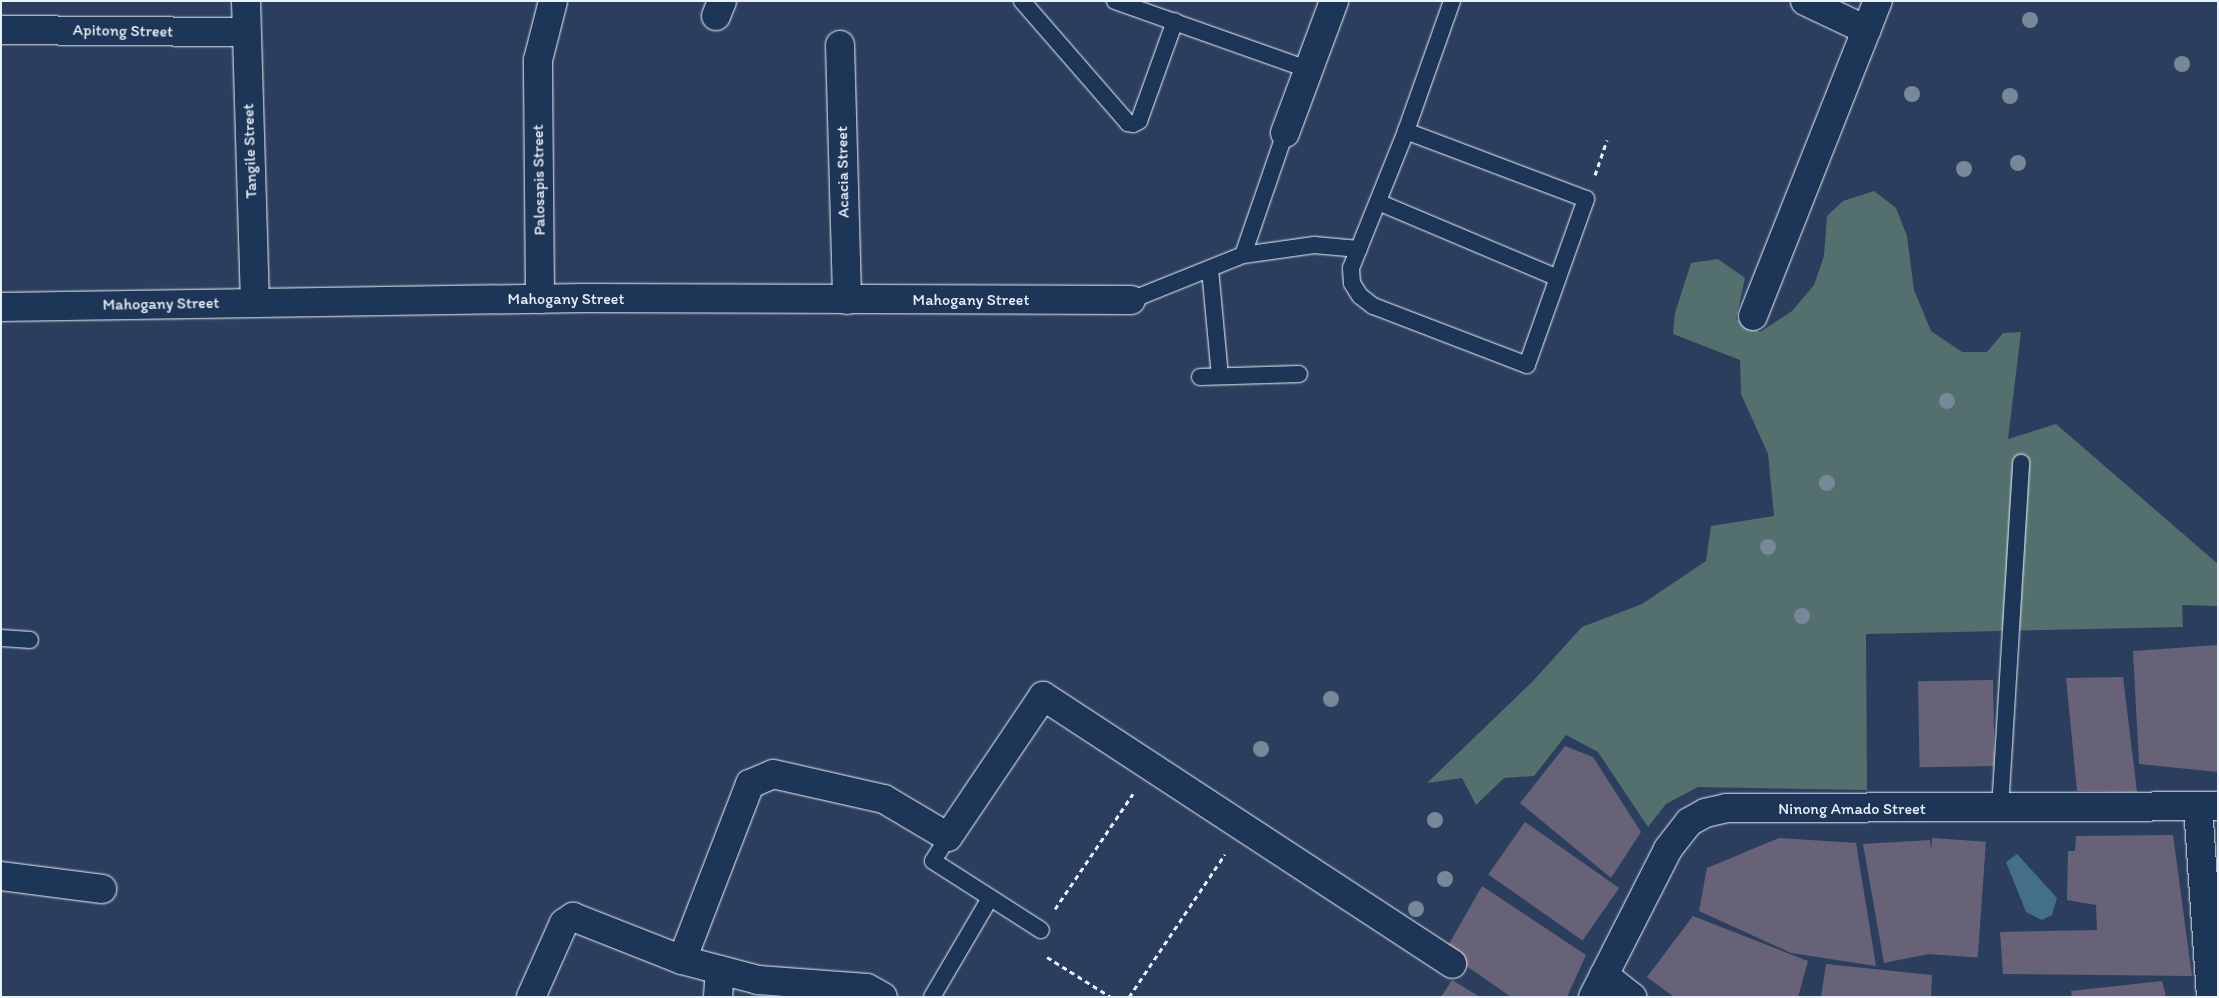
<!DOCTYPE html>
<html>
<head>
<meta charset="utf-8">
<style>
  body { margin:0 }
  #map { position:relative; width:2219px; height:998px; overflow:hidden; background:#2c3e5e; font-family:Itim,sans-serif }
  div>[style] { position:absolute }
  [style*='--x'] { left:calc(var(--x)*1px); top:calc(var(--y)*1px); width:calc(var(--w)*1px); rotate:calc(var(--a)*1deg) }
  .green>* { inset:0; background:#53706f }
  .water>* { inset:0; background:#436f88 }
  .building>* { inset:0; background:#686278; transform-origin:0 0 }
  .path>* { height:3px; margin-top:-1.5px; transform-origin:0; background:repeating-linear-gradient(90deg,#e8f1f8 0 5px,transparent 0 9px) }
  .roads { filter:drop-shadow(0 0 1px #e8f1f8) drop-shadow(0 0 1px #e8f1f8) }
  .service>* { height:16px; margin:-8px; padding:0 8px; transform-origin:8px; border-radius:8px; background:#1d3557 }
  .minor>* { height:28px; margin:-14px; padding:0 14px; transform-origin:14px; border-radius:14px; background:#1d3557 }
  .trees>* { width:16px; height:16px; margin:-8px; border-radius:50%; background:#778898 }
  span { translate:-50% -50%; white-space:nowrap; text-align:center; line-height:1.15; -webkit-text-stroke:5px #1d3557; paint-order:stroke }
  .street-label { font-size:16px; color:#e8f1f8 }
  .frame { position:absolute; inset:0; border:2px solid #e8f1f8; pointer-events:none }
</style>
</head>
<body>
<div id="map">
  <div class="green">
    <div style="clip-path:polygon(1874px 191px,1896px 208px,1907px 236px,1914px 290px,1931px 331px,1962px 352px,1987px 352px,2003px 333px,2021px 332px,2008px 439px,2056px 424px,2218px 564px,2218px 606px,2182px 605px,2183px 627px,1866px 634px,1867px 790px,1698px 787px,1666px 804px,1648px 827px,1598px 752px,1566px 735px,1534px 776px,1504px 778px,1476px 805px,1462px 778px,1427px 783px,1533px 681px,1582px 627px,1642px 604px,1706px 561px,1711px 526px,1774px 516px,1768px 454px,1741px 394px,1740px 360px,1673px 334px,1675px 313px,1691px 263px,1718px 259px,1745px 278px,1736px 319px,1760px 332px,1792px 311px,1814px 285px,1824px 256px,1827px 216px,1843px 201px)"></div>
  </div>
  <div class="water">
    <div style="clip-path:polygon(2017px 854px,2057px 898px,2052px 915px,2042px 920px,2026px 912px,2006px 862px)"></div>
  </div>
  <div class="building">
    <div style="clip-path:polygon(2218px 645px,2218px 772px,2139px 764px,2133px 651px)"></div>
    <div style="clip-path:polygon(2123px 677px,2137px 792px,2077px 791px,2066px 678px)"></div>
    <div style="left:1993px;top:680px;width:86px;height:75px;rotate:89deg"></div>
    <div style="clip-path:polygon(1565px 746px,1593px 757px,1641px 832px,1611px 878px,1520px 803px)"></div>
    <div style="left:1525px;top:822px;width:115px;height:64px;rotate:35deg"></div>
    <div style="clip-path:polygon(2173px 835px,2192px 976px,2003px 974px,2000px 932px,2097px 930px,2096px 905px,2067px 900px,2068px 851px,2075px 851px,2076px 836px)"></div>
    <div style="clip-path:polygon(1779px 838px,1856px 843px,1876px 966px,1791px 953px,1699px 911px,1707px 868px)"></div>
    <div style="left:1932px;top:838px;width:54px;height:116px;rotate:4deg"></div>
    <div style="clip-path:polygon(1930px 840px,1943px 951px,1884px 963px,1863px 844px)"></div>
    <div style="clip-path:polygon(1482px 886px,1586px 955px,1567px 997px,1511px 997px,1445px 951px)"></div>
    <div style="clip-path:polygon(1693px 916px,1808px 961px,1798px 997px,1674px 997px,1647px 977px)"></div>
    <div style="clip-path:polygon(1826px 964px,1932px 975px,1931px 997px,1821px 997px)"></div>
    <div style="clip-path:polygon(1452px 980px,1480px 997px,1441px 997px)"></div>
    <div style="clip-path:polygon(2162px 981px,2166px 997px,2072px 997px,2071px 991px)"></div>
  </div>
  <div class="path">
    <div style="--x:1595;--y:175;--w:37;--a:-71"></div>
    <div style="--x:1055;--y:909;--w:139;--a:-55.9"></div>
    <div style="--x:1047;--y:957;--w:75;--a:32"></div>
    <div style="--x:1129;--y:997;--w:172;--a:-56.1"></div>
  </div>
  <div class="roads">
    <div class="service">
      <div style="--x:1022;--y:1;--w:162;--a:49"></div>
      <div style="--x:1128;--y:123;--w:5;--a:11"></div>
      <div style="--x:1133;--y:124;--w:7;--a:-27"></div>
      <div style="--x:1139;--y:121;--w:106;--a:-70.2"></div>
      <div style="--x:1115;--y:1;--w:207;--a:19.5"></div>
      <div style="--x:1406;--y:131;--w:192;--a:20.7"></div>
      <div style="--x:1586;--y:199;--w:176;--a:109.6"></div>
      <div style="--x:1527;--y:365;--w:165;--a:-159"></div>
      <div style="--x:1373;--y:306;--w:16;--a:-142"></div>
      <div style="--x:1360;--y:296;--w:15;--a:-122"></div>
      <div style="--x:1352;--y:283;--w:15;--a:-94"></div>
      <div style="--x:1351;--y:268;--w:148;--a:-68.1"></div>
      <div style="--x:1406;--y:131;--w:138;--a:-70.5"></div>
      <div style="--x:1378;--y:202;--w:195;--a:22.9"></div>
      <div style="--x:1243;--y:255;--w:129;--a:-71"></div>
      <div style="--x:1210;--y:269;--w:107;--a:84.7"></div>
      <div style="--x:1131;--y:300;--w:121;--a:-21.9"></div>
      <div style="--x:1243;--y:255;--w:72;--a:-8"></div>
      <div style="--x:1314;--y:245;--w:45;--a:5.1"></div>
      <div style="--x:1200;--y:377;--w:99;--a:-1.7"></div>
      <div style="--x:1;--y:638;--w:29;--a:4"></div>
      <div style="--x:2000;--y:809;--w:347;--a:-86.5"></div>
      <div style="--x:948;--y:837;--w:28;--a:122"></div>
      <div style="--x:933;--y:861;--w:128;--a:32.6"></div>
      <div style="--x:932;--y:997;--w:115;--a:-59.6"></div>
    </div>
    <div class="minor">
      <div style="--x:246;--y:1;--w:301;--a:88.3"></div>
      <div style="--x:1805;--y:1;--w:68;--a:25.4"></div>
      <div style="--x:716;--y:16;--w:16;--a:-68"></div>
      <div style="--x:1;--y:30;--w:244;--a:0.5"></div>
      <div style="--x:840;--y:45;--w:255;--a:88.4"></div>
      <div style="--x:1285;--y:133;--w:141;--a:-69.6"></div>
      <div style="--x:540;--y:299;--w:239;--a:-90.5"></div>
      <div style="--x:538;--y:60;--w:61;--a:-75.7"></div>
      <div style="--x:1;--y:307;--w:583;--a:-0.88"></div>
      <div style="--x:584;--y:298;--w:547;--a:0.21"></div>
      <div style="--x:1753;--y:316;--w:339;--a:-68.4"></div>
      <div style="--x:2198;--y:806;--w:191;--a:86.1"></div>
      <div style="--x:1;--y:876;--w:102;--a:7.3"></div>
      <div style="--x:682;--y:960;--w:189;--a:-68.9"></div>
      <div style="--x:750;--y:784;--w:25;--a:-23"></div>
      <div style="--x:773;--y:774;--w:114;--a:12.7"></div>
      <div style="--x:884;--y:799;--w:74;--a:30.7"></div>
      <div style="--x:948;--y:837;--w:170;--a:-56"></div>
      <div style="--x:1043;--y:696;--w:489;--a:33.2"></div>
      <div style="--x:1604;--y:975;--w:36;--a:38"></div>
      <div style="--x:531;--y:997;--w:81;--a:-66"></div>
      <div style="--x:564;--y:923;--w:11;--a:-34"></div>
      <div style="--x:573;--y:917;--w:117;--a:21.5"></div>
      <div style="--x:682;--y:960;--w:79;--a:14.7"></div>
      <div style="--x:758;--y:980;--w:109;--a:4.2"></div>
      <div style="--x:867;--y:988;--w:18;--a:29"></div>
      <div style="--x:718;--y:997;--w:27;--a:-86"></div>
      <div style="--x:1593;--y:997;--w:166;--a:-63.1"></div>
      <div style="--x:1668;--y:849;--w:34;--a:-52"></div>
      <div style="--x:1689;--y:822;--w:18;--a:-29"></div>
      <div style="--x:1705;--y:813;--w:22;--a:-13"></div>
      <div style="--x:1726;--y:808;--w:492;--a:-0.2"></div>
    </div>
  </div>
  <div class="trees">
    <div style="left:2030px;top:20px"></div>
    <div style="left:2182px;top:64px"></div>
    <div style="left:1912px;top:94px"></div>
    <div style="left:2010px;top:96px"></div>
    <div style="left:2018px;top:163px"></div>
    <div style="left:1964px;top:169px"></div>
    <div style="left:1947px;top:401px"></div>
    <div style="left:1827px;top:483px"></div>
    <div style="left:1768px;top:547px"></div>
    <div style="left:1802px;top:616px"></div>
    <div style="left:1331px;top:699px"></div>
    <div style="left:1261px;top:749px"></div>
    <div style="left:1435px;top:820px"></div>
    <div style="left:1445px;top:879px"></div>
    <div style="left:1416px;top:909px"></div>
  </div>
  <div class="street-label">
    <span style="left:123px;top:31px;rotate:1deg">Apitong Street</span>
    <span style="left:250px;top:151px;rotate:-92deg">Tangile Street</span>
    <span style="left:843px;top:172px;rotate:-91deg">Acacia Street</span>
    <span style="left:539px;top:180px;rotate:-91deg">Palosapis Street</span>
    <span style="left:566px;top:299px">Mahogany Street</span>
    <span style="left:971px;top:300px">Mahogany Street</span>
    <span style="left:161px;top:304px;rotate:-1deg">Mahogany Street</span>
    <span style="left:1852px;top:809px">Ninong Amado Street</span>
  </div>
  <div class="frame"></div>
</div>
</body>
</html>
